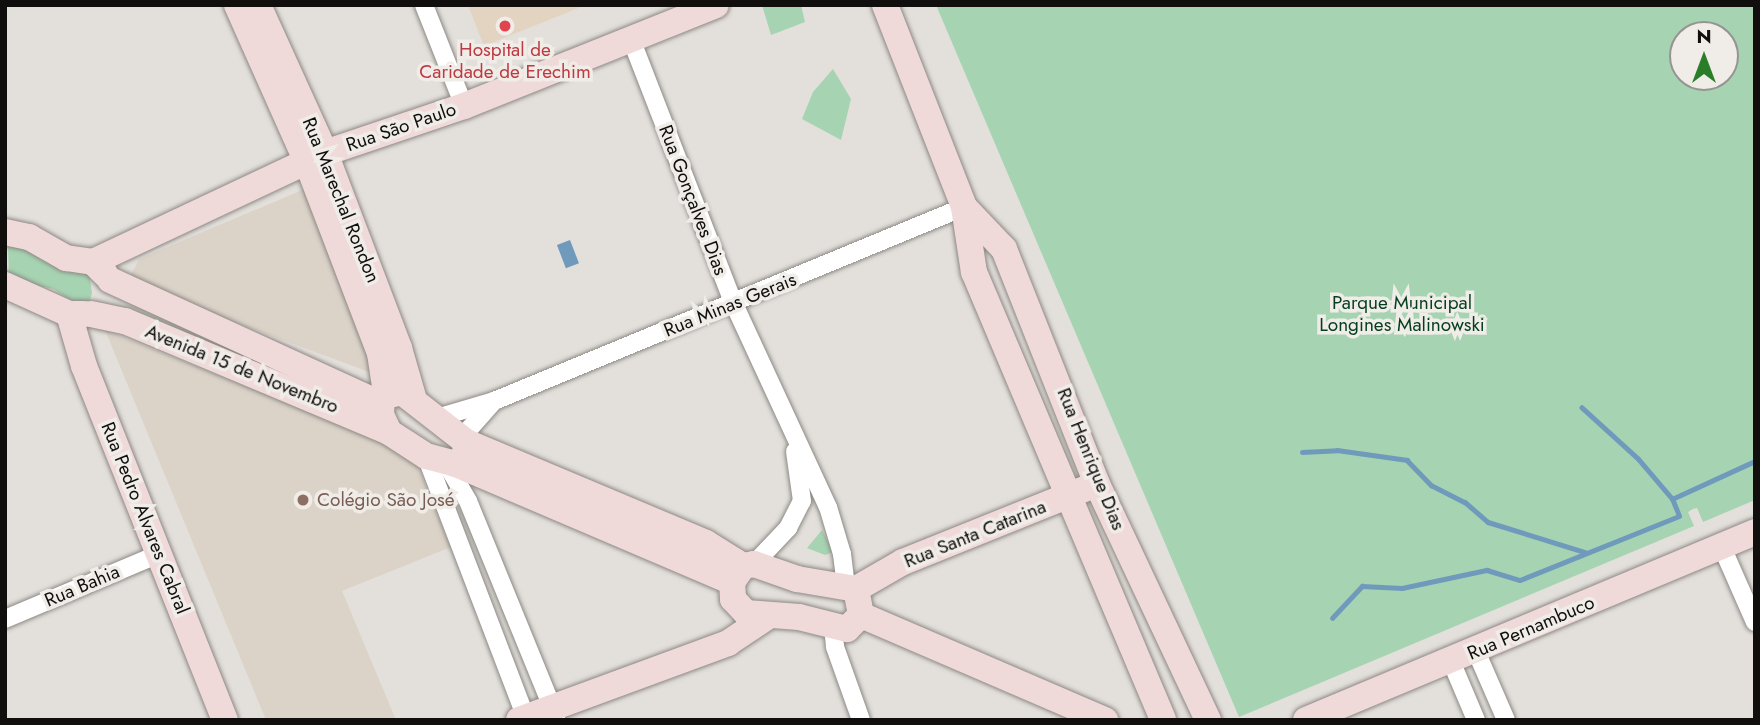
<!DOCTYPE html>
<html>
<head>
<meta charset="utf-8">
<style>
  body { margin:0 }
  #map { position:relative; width:1760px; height:725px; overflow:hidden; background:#e3dfdb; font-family:Jost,sans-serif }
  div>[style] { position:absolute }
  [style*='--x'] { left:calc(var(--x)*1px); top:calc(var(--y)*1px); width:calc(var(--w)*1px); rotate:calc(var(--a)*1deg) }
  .built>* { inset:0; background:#dbd3c8 }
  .medical>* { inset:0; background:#e2d4c1 }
  .green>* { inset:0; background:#a6d4b2 }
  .water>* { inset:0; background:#709abc; transform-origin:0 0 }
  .stream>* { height:4.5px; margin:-2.25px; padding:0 2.25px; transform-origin:2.25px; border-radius:2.25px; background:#709abc }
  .roads { filter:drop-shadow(0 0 2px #8c8984) drop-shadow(0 0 2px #8c8984) }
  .street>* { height:18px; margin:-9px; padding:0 9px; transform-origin:9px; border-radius:9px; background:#fff }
  .secondary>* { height:26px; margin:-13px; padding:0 13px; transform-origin:13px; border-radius:13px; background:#f0dad9 }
  .dots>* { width:19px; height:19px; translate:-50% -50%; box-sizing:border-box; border:4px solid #f0ece8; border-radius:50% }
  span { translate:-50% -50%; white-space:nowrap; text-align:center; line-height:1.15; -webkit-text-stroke:7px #f0ece8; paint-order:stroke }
  .health-label { font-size:19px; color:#be3a42 }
  .street-label { font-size:19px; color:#100f0d }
  .park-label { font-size:19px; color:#043e1e }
  .education-label { font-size:19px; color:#785e54 }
  .left { translate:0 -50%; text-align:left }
  .frame { position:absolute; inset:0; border:7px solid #100f0d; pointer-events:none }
  .north { position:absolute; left:1669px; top:21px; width:70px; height:70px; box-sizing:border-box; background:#f0ece8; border:2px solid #969490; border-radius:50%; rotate:0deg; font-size:19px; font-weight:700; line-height:28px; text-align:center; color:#100f0d }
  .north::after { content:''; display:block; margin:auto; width:24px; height:32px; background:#2b7e29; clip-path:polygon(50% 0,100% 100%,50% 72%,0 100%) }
</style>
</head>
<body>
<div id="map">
  <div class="built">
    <div style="clip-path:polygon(307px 188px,381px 363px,372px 373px,147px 290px,130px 277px,139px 259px)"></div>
    <div style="clip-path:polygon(105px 330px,412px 453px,451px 547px,342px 591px,396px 720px,266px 720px)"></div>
  </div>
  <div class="medical">
    <div style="clip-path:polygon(468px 5px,586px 5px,484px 46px)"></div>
  </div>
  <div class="green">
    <div style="clip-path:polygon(762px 5px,801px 5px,805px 22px,771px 35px)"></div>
    <div style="clip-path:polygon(evenodd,936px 5px,1755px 5px,1755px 500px,1703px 522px,1697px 508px,1693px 509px,1688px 512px,1694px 526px,1239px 717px,936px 5px,1725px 35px,1725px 77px,1683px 77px,1683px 35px,1725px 35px)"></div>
    <div style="clip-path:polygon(833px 69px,851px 99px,841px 140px,802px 119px,813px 92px)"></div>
    <div style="clip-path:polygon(8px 247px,26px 247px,89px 272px,92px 293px,87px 311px,53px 289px,9px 279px)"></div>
    <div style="clip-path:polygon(822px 530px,833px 552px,825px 555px,807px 548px)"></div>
  </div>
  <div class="water">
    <div style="left:570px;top:240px;width:25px;height:14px;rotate:69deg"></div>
  </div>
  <div class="stream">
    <div style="--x:1302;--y:452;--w:35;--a:-3"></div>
    <div style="--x:1337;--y:450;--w:71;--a:8.1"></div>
    <div style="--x:1407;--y:460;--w:35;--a:46"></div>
    <div style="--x:1431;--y:485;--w:38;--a:27"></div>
    <div style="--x:1465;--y:502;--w:30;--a:41"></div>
    <div style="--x:1488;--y:522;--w:102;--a:17.2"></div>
    <div style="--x:1672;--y:499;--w:91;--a:-24.6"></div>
    <div style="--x:1332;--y:618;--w:44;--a:-46.8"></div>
    <div style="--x:1362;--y:586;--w:40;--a:2.9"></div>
    <div style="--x:1402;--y:588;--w:87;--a:-12"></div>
    <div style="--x:1487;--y:570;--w:34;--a:17"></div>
    <div style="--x:1520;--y:580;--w:171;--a:-21.9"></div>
    <div style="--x:1679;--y:516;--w:18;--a:-112"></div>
    <div style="--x:1672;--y:499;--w:52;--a:-130.4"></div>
    <div style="--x:1638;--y:459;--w:76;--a:-137.7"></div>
  </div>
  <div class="roads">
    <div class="street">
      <div style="--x:424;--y:5;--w:109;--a:68.4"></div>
      <div style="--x:631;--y:39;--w:284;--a:68.8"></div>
      <div style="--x:734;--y:304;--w:224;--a:65.2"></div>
      <div style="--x:828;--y:507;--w:49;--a:73.4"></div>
      <div style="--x:842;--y:554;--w:32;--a:83"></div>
      <div style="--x:433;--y:419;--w:64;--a:-16.4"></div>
      <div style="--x:494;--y:401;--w:508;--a:-22.43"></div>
      <div style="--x:462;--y:437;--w:48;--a:-48.4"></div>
      <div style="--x:426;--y:456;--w:283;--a:69.1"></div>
      <div style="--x:446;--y:463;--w:44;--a:59.9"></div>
      <div style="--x:468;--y:501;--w:233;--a:67.8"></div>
      <div style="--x:1722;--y:547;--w:82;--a:66.3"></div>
      <div style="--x:754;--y:564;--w:50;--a:-46.6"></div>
      <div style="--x:788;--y:528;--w:30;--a:-63"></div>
      <div style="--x:802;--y:501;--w:50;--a:-98"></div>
      <div style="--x:5;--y:619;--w:167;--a:-22.9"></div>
      <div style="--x:833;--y:627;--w:20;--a:84"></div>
      <div style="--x:835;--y:647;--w:77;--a:70.4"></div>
      <div style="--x:1476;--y:651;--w:75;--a:66.5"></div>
      <div style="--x:1451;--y:661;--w:64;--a:67"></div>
    </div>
    <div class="secondary">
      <div style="--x:237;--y:5;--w:172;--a:66"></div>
      <div style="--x:307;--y:162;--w:204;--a:69.1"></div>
      <div style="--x:380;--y:353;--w:40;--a:81.5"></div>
      <div style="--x:258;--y:5;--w:162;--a:65.6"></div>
      <div style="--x:325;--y:153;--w:209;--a:69.2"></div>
      <div style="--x:399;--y:348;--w:54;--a:73.9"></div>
      <div style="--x:885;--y:5;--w:217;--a:68.6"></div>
      <div style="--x:964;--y:207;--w:66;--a:81.3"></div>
      <div style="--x:974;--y:272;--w:486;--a:67.1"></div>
      <div style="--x:964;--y:207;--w:58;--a:46.4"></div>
      <div style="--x:1004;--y:249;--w:253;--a:68.4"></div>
      <div style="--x:1097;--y:484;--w:261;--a:64.8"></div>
      <div style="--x:5;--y:232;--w:25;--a:12"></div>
      <div style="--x:29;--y:237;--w:43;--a:29.6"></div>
      <div style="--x:66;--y:258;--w:27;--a:8"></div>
      <div style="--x:93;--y:262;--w:17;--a:45"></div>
      <div style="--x:93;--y:262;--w:256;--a:-25.2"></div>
      <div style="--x:325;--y:153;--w:147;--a:-18.7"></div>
      <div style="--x:464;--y:106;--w:271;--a:-21.8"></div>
      <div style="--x:110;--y:280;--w:298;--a:24.6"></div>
      <div style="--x:5;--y:285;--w:70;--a:24.4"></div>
      <div style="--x:69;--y:314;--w:15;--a:0"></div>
      <div style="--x:69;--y:314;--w:54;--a:73.9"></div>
      <div style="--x:84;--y:366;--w:381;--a:68.3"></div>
      <div style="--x:91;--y:314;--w:35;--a:12"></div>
      <div style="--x:125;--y:321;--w:286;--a:22.8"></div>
      <div style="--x:402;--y:392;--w:81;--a:38"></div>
      <div style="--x:466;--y:442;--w:13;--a:94"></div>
      <div style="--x:465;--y:455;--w:13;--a:135"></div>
      <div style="--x:456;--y:464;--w:31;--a:-165"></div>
      <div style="--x:426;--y:456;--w:44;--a:-147"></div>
      <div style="--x:389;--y:432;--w:19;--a:-115"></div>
      <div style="--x:381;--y:415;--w:18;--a:-87"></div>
      <div style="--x:382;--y:397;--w:21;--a:-14"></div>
      <div style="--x:466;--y:442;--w:260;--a:22.8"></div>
      <div style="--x:706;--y:543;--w:44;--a:31.9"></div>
      <div style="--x:456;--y:464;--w:300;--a:23.1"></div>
      <div style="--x:754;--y:564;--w:46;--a:19.2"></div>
      <div style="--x:797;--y:579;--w:60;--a:9.6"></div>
      <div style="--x:856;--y:589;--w:26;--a:79"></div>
      <div style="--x:861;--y:615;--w:20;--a:135"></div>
      <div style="--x:847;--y:629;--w:49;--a:-166"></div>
      <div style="--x:799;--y:617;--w:53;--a:-175.7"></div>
      <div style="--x:746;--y:613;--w:19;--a:-133"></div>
      <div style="--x:733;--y:599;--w:17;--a:-93"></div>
      <div style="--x:732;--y:582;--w:19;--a:-55"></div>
      <div style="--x:743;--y:566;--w:11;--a:-10"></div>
      <div style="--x:856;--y:589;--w:54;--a:-29.9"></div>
      <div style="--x:903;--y:562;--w:196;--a:-21.9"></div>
      <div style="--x:861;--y:615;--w:266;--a:23.3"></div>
      <div style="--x:519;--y:720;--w:223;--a:-20.2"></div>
      <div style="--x:728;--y:643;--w:47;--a:-33.7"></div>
      <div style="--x:1306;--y:720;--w:487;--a:-22.7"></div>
    </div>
  </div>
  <div class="dots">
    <div style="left:505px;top:26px;background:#e0444e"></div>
    <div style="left:303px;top:500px;background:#8d6e63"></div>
  </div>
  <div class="health-label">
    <span style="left:505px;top:61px">Hospital de<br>Caridade de Erechim</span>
  </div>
  <div class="street-label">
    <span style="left:401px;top:127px;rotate:-19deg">Rua São Paulo</span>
    <span style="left:341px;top:200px;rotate:68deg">Rua Marechal Rondon</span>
    <span style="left:693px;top:200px;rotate:69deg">Rua Gonçalves Dias</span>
    <span style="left:730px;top:305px;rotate:-22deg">Rua Minas Gerais</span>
    <span style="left:242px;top:369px;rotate:22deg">Avenida 15 de Novembro</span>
    <span style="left:1091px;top:459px;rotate:68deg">Rua Henrique Dias</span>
    <span style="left:145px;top:518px;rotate:68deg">Rua Pedro Alvares Cabral</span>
    <span style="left:975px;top:534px;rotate:-22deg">Rua Santa Catarina</span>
    <span style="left:82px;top:586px;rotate:-23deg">Rua Bahia</span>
    <span style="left:1531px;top:628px;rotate:-23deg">Rua Pernambuco</span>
  </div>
  <div class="park-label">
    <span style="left:1402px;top:314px">Parque Municipal<br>Longines Malinowski</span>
  </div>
  <div class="education-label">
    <span class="left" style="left:317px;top:500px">Colégio São José</span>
  </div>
  <div class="frame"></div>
  <div class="north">N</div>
</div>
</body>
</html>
